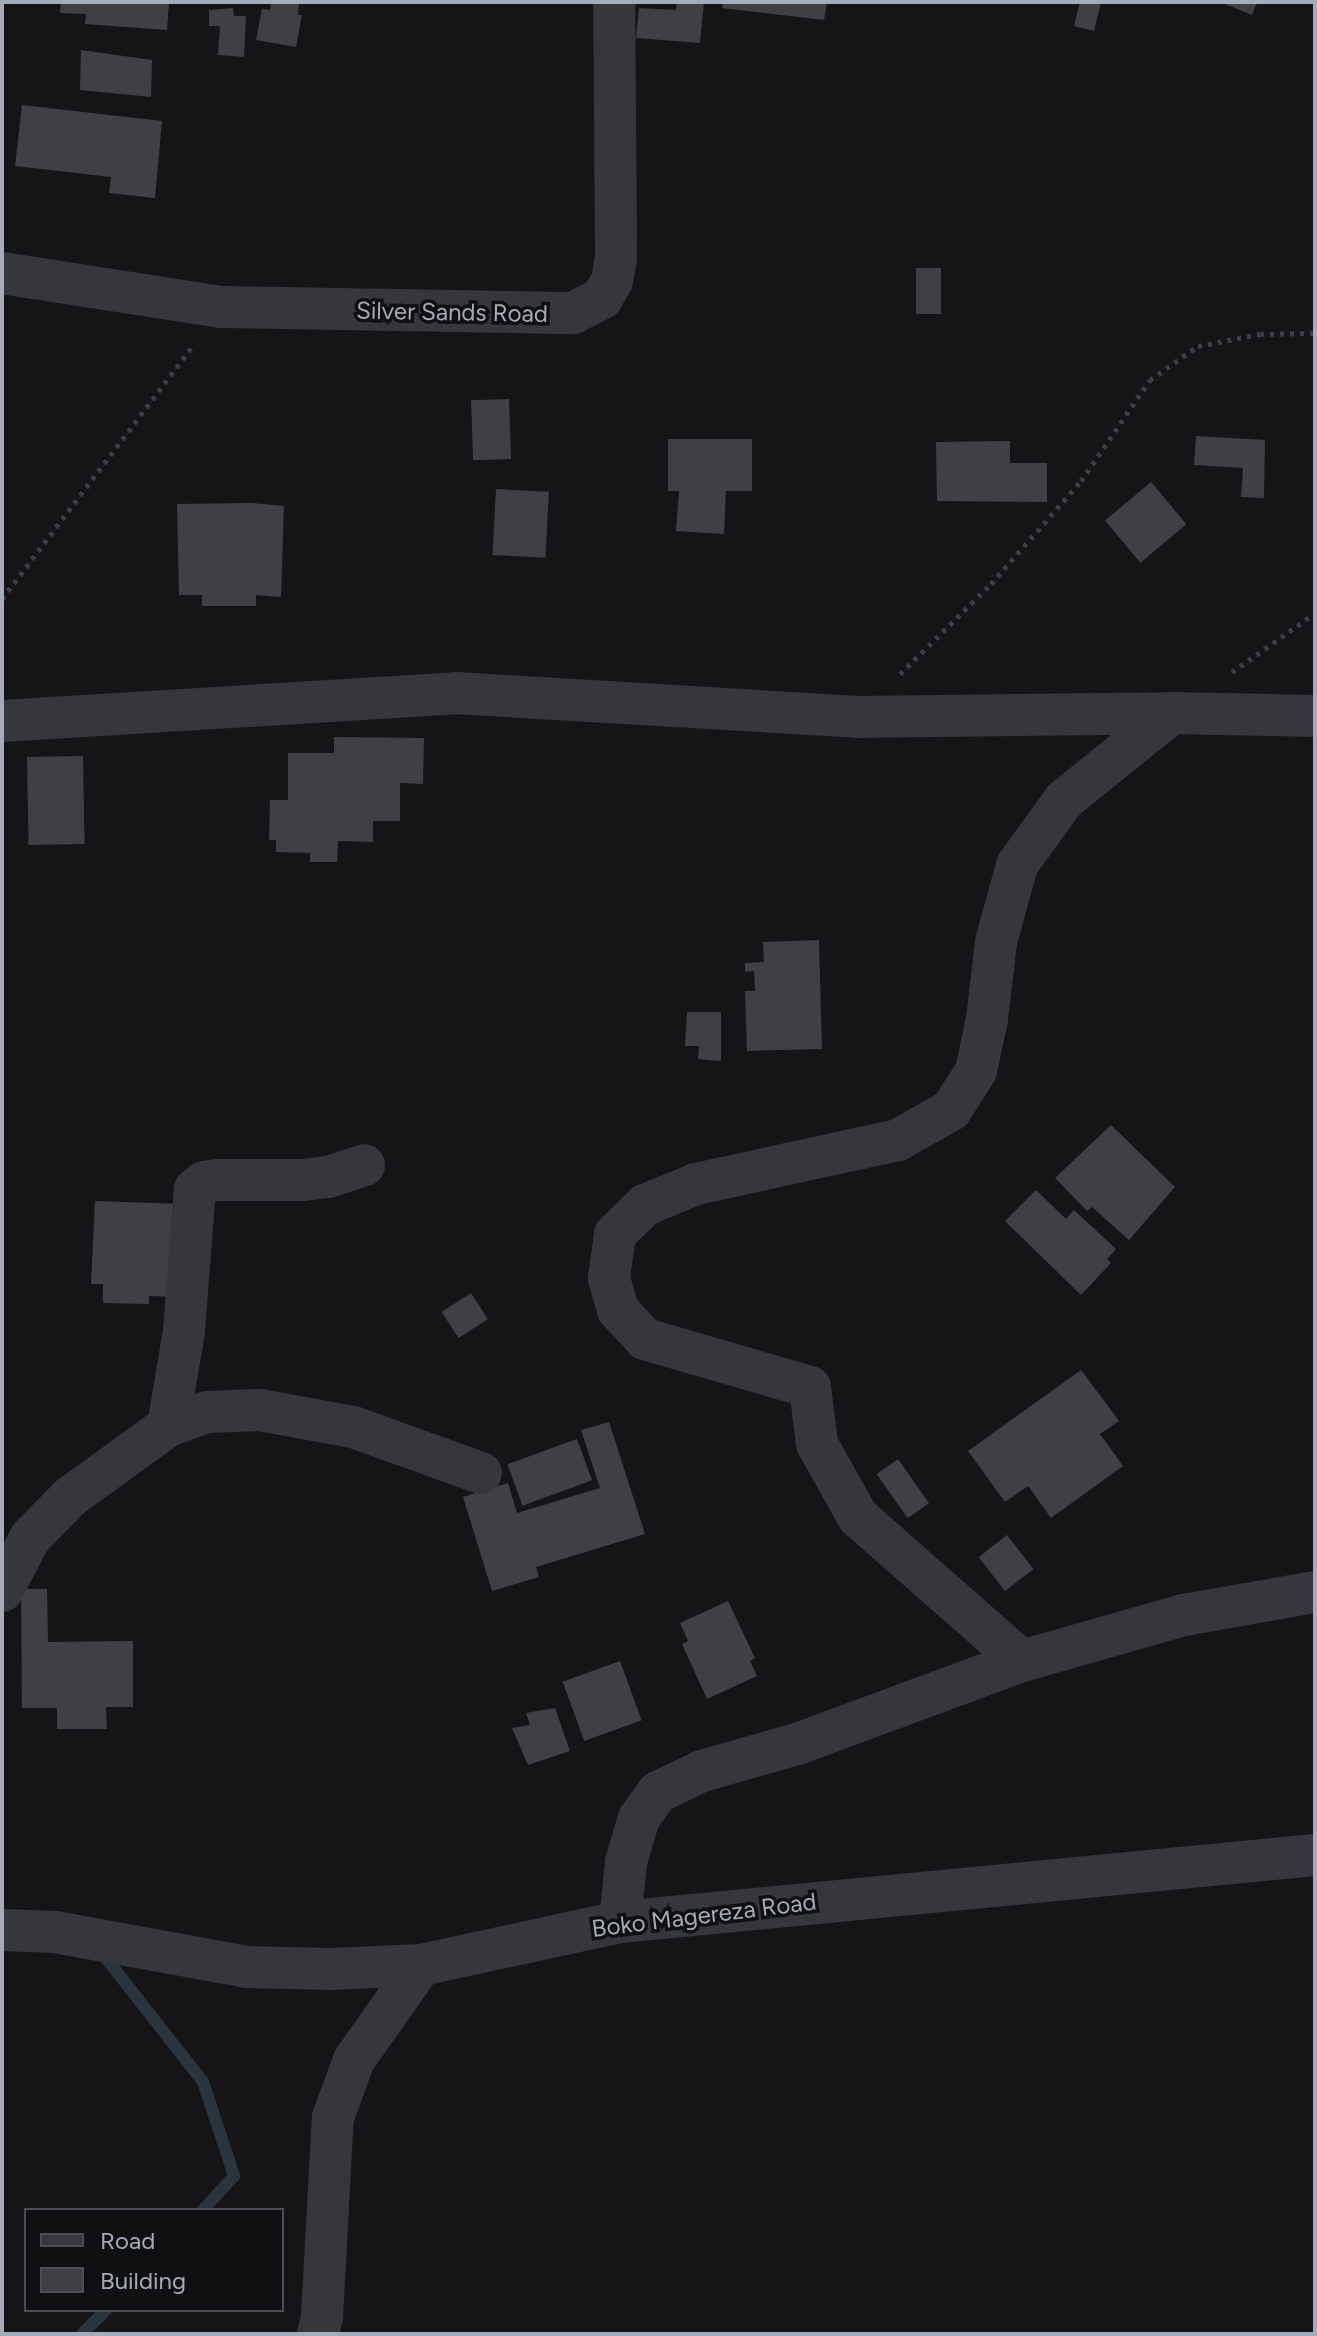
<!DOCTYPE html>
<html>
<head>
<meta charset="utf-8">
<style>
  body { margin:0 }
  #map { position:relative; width:1317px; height:2336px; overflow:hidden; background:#151518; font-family:Figtree,sans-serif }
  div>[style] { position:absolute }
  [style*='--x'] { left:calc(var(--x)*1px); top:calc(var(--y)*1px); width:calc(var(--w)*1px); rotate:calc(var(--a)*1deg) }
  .stream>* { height:12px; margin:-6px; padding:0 6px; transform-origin:6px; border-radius:6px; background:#2a343d }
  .building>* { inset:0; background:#3f4045; transform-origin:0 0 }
  .path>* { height:5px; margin-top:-2.5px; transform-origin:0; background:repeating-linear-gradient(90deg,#3c3e44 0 4px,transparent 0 10px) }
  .minor>* { height:42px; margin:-21px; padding:0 21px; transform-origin:21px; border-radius:21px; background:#36373d }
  span { translate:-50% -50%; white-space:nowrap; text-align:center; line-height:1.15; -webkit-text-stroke:7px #101012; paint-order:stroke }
  .street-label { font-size:24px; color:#a6abb9 }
  .frame { position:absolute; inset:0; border:4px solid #a6abb9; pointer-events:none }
  .legend { position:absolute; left:24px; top:2208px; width:260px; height:104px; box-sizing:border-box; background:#101012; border:2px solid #4c4e55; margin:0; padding:10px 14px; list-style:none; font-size:24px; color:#a6abb9 }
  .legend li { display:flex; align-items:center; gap:16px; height:40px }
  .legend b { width:40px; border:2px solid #4c4e55 }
</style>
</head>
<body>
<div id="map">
  <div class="stream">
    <div style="--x:102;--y:1953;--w:164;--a:51.9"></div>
    <div style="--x:203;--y:2082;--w:99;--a:71.7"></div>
    <div style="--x:234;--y:2176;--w:46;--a:132.4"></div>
    <div style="--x:82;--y:2334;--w:34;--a:-45"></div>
  </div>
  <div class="building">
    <div style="clip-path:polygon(61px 2px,169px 2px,167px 30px,85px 24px,86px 14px,60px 13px)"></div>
    <div style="clip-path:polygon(271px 2px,299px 4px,298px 15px,302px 15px,296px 47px,256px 40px,262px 9px,270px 10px)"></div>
    <div style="clip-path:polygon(677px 2px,704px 2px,700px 43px,636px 38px,639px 8px,676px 10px)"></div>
    <div style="clip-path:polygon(723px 2px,827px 2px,824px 20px,722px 8px)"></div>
    <div style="clip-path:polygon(1080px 2px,1101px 2px,1094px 31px,1074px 26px)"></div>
    <div style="clip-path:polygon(1220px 2px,1257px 2px,1252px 15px)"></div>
    <div style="clip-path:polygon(233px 8px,234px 16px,246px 16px,244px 57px,218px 55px,220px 26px,209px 26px,209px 10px)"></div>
    <div style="clip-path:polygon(81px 50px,152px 60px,151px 97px,80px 90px)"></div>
    <div style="clip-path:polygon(22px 105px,162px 121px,155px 198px,109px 193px,111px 177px,15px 166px)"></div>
    <div style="left:916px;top:268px;width:25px;height:46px"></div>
    <div style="left:509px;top:399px;width:60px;height:38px;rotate:88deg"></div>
    <div style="clip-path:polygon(1196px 436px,1265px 440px,1264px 498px,1241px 497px,1243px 468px,1194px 465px)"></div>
    <div style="clip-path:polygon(668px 439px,752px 439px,752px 491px,726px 491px,724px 534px,676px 531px,679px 491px,668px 491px)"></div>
    <div style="clip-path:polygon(1010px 441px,1010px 463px,1047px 463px,1047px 502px,937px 501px,936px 442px)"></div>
    <div style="left:1151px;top:482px;width:55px;height:60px;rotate:50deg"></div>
    <div style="left:496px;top:489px;width:53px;height:66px;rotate:3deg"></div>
    <div style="clip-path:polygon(252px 503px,284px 506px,281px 597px,256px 595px,256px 606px,202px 606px,202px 595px,179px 595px,177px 504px)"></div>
    <div style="clip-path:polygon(334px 737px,424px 738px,423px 784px,400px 783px,400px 821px,373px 821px,373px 842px,338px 841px,337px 862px,310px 862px,310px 853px,276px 852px,276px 840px,269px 840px,270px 800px,288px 800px,288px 753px,334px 753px)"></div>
    <div style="left:83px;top:756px;width:88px;height:56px;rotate:89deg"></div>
    <div style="clip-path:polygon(819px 940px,822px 1049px,747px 1051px,745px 991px,755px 991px,754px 971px,745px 972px,745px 963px,764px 962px,763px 942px)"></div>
    <div style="clip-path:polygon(687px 1012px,721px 1012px,721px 1061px,698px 1059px,699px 1046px,685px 1046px)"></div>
    <div style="clip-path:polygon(1111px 1125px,1175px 1187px,1129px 1240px,1092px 1207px,1087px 1211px,1055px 1178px)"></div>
    <div style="clip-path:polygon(1036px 1190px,1066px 1219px,1074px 1210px,1116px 1249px,1107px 1259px,1111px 1263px,1081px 1295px,1005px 1221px)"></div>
    <div style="clip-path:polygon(95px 1201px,183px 1204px,179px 1297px,149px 1296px,149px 1304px,103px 1303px,103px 1284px,91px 1284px)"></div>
    <div style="left:471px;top:1293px;width:31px;height:35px;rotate:57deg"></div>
    <div style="clip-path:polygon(1081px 1370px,1119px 1421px,1100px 1434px,1123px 1466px,1051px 1518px,1028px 1486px,1005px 1502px,968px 1451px)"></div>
    <div style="clip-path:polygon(609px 1422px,645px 1534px,536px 1567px,539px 1577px,492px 1591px,463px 1497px,508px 1483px,517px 1513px,600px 1488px,581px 1430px)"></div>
    <div style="left:577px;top:1439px;width:44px;height:74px;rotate:70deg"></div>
    <div style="left:898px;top:1459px;width:54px;height:26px;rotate:55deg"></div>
    <div style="left:1007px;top:1535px;width:43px;height:36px;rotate:52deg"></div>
    <div style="clip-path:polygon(21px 1589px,47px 1589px,48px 1642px,133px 1641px,133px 1707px,106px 1707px,107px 1729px,57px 1729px,57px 1708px,22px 1708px)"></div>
    <div style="clip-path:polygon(728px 1601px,755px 1658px,750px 1661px,757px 1676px,707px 1699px,682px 1644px,688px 1641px,680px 1623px)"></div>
    <div style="left:620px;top:1661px;width:63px;height:61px;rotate:70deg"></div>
    <div style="clip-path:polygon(555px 1708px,570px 1751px,528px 1765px,512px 1728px,530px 1725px,526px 1713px)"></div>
  </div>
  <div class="path">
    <div style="--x:2;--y:599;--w:319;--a:-53"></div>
    <div style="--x:1232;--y:672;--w:102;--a:-35.4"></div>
    <div style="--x:900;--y:674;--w:128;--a:-44.7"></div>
    <div style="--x:991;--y:584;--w:137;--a:-48.9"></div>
    <div style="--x:1081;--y:481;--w:122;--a:-55.7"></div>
    <div style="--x:1150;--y:380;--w:59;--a:-35.3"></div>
    <div style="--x:1198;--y:346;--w:63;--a:-11"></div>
    <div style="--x:1260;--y:334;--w:55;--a:-1"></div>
  </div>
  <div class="minor">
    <div style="--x:2;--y:273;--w:222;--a:8.8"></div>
    <div style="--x:221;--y:307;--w:352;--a:1"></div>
    <div style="--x:573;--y:313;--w:33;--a:-27"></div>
    <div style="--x:602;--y:298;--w:20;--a:-60"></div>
    <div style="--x:612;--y:281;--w:22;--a:-80"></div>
    <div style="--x:616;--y:259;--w:257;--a:-90.4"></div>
    <div style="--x:2;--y:721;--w:455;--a:-3.5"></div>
    <div style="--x:456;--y:693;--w:402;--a:3.4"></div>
    <div style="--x:857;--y:717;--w:315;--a:-0.7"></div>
    <div style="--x:1172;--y:713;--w:143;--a:1.2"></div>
    <div style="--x:168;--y:1426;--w:96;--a:-80.4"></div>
    <div style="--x:184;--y:1331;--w:142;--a:-85.6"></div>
    <div style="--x:195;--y:1189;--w:11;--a:-38"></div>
    <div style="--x:204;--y:1182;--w:13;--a:-9"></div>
    <div style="--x:217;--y:1180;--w:86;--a:0"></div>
    <div style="--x:303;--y:1180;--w:25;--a:-7"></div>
    <div style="--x:328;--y:1177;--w:38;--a:-18"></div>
    <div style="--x:2;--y:1591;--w:60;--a:-62.2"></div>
    <div style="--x:30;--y:1538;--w:57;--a:-45.7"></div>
    <div style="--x:70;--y:1497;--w:121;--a:-35.9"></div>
    <div style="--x:168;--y:1426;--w:41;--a:-19.7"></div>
    <div style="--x:207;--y:1412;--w:53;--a:-2.2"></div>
    <div style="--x:260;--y:1410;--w:95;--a:10.4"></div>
    <div style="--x:353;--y:1427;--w:136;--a:19.8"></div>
    <div style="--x:1022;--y:1661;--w:218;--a:-138.7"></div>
    <div style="--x:858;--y:1517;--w:84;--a:-119.3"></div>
    <div style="--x:817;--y:1444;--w:57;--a:-97"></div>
    <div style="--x:810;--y:1387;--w:172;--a:-163.8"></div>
    <div style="--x:645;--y:1339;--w:40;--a:-133"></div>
    <div style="--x:618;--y:1310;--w:33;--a:-106"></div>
    <div style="--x:609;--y:1278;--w:44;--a:-82.2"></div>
    <div style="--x:615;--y:1234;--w:42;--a:-44"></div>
    <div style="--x:645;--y:1205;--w:55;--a:-22.4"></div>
    <div style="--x:696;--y:1184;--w:207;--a:-12.3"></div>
    <div style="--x:898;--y:1140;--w:61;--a:-29.5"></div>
    <div style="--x:951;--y:1110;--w:46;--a:-57.3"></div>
    <div style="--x:976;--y:1071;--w:53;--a:-78.1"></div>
    <div style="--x:987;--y:1019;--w:78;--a:-83.3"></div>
    <div style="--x:996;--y:942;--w:80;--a:-74.7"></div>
    <div style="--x:1017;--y:865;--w:80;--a:-54.1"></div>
    <div style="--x:1064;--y:800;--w:139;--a:-38.9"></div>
    <div style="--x:620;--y:1922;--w:60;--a:-84.3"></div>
    <div style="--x:626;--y:1862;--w:46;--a:-73.5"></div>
    <div style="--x:639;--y:1818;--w:32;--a:-54"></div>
    <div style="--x:658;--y:1792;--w:49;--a:-25.5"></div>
    <div style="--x:702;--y:1771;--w:102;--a:-15.9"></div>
    <div style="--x:800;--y:1743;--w:237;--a:-20.3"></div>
    <div style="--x:1022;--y:1661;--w:168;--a:-15.9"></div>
    <div style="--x:1184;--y:1615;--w:133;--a:-10"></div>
    <div style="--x:2;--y:1930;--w:53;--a:2.2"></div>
    <div style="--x:55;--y:1932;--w:195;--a:10.3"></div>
    <div style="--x:247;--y:1967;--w:83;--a:1.4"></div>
    <div style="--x:330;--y:1969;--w:91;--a:-2.5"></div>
    <div style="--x:421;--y:1965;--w:204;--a:-12.2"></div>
    <div style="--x:620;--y:1922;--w:698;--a:-5.51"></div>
    <div style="--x:318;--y:2334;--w:17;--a:-77"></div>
    <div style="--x:322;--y:2317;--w:200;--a:-86.9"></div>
    <div style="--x:333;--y:2117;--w:61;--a:-69.8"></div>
    <div style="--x:354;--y:2060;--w:116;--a:-54.8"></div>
  </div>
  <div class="street-label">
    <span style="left:452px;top:312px;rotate:1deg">Silver Sands Road</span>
    <span style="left:704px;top:1915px;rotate:-7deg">Boko Magereza Road</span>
  </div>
  <div class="frame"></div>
  <ul class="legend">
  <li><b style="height:10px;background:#36373d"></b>Road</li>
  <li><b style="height:22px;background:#3f4045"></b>Building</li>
  </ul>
</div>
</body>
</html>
